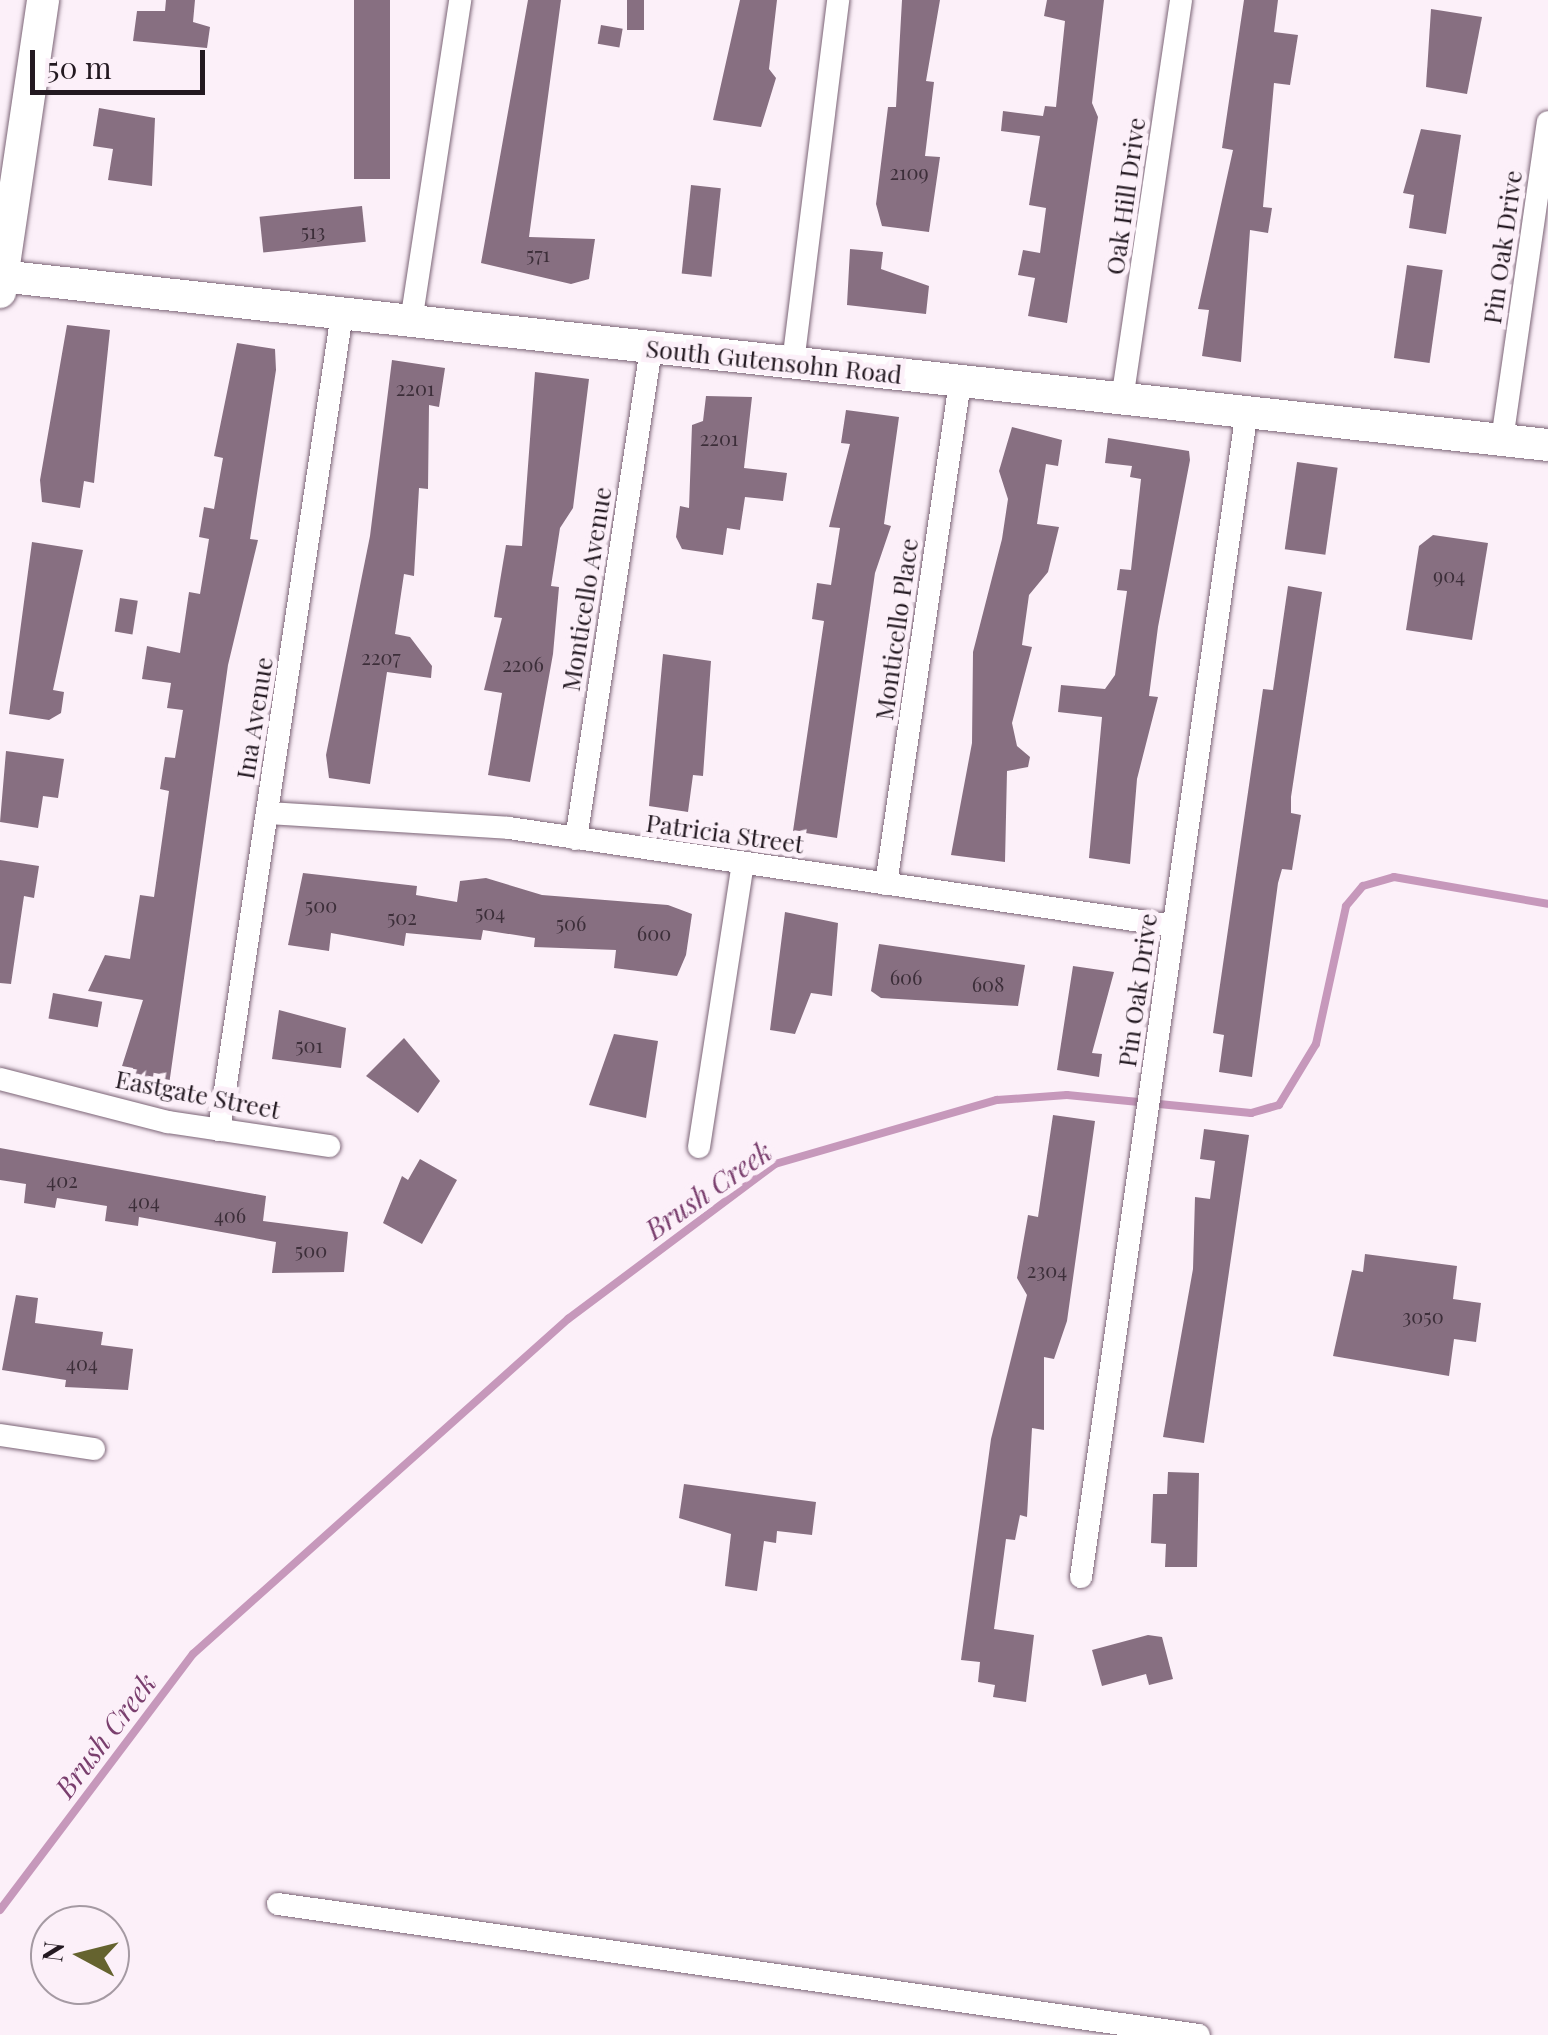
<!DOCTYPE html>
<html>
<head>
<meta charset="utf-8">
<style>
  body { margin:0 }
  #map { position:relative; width:1548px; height:2035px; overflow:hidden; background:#fcf0f9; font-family:"Playfair Display",serif }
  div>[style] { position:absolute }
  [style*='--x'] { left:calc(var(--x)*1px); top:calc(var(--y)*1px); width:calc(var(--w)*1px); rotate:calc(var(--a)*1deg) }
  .stream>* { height:8px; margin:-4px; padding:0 4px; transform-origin:4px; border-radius:4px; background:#c698bb }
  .building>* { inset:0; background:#876f81; transform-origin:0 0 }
  .roads { filter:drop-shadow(0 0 2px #7b6476) drop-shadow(0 0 2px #7b6476) }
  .street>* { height:22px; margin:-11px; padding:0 11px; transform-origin:11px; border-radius:11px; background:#fff }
  .secondary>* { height:32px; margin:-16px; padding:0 16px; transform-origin:16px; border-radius:16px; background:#fff }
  span { translate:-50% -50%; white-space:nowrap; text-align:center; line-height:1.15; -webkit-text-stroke:10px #fcf0f9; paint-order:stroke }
  .number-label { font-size:20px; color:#3c2e39 }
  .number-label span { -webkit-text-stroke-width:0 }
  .street-label { font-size:25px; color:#231921 }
  .water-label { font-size:28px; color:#7a3f6e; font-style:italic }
  .north { position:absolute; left:30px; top:1905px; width:100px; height:100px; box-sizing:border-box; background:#fcf0f9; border:2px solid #a59aa3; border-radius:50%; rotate:277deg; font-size:28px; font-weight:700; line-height:40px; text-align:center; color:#231921 }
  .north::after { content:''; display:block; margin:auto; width:35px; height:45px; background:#65632f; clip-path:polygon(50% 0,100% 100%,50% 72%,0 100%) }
  .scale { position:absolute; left:30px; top:50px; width:175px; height:45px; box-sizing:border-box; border:5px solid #231921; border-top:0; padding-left:12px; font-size:30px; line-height:35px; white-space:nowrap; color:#231921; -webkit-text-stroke:8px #fcf0f9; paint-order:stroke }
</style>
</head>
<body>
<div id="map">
  <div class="stream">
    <div style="--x:0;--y:1910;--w:321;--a:-53"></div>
    <div style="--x:193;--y:1654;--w:503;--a:-41.78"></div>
    <div style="--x:568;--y:1319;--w:259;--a:-36.8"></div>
    <div style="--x:775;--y:1164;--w:231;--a:-16.1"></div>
    <div style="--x:997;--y:1100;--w:70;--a:-4.1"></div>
    <div style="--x:1067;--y:1095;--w:185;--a:5.6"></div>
    <div style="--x:1251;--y:1113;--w:29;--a:-16"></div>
    <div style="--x:1279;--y:1105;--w:71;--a:-58.8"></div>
    <div style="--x:1316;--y:1044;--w:141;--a:-77.7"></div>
    <div style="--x:1346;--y:906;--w:26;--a:-50"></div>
    <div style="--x:1363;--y:886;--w:32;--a:-16"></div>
    <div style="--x:1394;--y:877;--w:156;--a:9.9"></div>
  </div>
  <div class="building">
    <div style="clip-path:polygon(166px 0,195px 0,193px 22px,210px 27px,207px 48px,133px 41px,137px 11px,165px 11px)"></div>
    <div style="left:354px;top:0;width:36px;height:179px"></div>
    <div style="clip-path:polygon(528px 0,561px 0,529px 237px,595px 239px,589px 279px,571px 284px,481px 263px)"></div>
    <div style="left:627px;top:0;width:17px;height:30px"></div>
    <div style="clip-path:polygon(740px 0,777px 0,769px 69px,776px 78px,761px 127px,713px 120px)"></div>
    <div style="clip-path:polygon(902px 0,940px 0,926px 81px,934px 82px,925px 156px,940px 157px,929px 232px,882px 226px,876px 204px,888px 107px,896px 107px)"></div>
    <div style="clip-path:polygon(1047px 0,1104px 0,1092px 103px,1098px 117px,1067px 323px,1028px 316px,1035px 278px,1018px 275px,1023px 250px,1040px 253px,1046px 208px,1029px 205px,1040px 136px,1001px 131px,1003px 111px,1043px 116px,1045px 106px,1056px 107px,1065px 21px,1044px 16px)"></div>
    <div style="clip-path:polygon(1244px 0,1278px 0,1274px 32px,1298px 35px,1290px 85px,1274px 83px,1263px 207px,1272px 208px,1268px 233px,1250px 230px,1241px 362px,1202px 356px,1209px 310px,1198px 309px,1233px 150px,1222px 148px)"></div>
    <div style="clip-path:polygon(1431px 9px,1482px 17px,1467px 94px,1426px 87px)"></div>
    <div style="left:601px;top:25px;width:22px;height:19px;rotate:10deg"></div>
    <div style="clip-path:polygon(99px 108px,155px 118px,152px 186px,108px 180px,113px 149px,93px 146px)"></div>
    <div style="clip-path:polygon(1421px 129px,1461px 135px,1446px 234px,1409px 228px,1414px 195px,1403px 193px)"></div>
    <div style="left:691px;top:185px;width:30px;height:89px;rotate:6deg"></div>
    <div style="left:362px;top:206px;width:36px;height:103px;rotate:84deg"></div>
    <div style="clip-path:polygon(850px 249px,883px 252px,881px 269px,929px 286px,926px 314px,847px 305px)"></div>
    <div style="left:1407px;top:265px;width:36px;height:94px;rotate:8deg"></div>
    <div style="clip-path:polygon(67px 325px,110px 330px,94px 483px,84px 481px,80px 508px,42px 502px,40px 480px)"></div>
    <div style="clip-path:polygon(237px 343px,275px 349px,276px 370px,250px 539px,258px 540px,228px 665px,169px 1085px,131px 1079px,133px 1068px,122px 1066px,143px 1000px,88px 991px,105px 955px,130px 959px,140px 895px,154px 897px,169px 791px,160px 789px,165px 757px,175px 758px,183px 710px,167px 708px,171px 683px,142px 679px,147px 646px,180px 653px,189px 592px,200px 594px,209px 539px,199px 537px,204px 507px,214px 509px,223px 458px,214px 456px)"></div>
    <div style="clip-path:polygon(392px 360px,445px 368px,439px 407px,429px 405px,428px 489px,419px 488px,414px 576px,404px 574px,395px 634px,410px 637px,432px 666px,431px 678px,387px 672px,370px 784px,329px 778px,326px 755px,370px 536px)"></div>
    <div style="clip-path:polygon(535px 372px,589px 379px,573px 508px,560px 528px,551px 586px,559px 587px,553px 654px,530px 782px,488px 775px,502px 693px,484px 690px,502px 618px,494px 617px,506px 545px,522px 546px)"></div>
    <div style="clip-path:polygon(706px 396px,752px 397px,744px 468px,787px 473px,783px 501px,745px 497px,740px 530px,727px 528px,723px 555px,682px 549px,676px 537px,680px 506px,689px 508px,692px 425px,703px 421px)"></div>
    <div style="clip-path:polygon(846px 410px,899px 417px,884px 524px,891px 526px,875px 573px,837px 838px,793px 831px,824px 621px,812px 619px,817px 583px,831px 585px,840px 528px,829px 527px,850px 444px,841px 443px)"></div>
    <div style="clip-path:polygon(1012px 427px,1062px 440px,1058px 466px,1046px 464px,1037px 524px,1059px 527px,1048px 572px,1029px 595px,1022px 645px,1032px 647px,1012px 723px,1017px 746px,1030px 757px,1028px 767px,1007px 771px,1005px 862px,951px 855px,972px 743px,973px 652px,1002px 539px,1008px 499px,999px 471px)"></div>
    <div style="clip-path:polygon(1108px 438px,1189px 451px,1190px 460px,1158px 627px,1149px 696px,1158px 697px,1137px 779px,1130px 864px,1089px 858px,1102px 717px,1058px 712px,1061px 685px,1105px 689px,1115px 675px,1127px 591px,1117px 590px,1120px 569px,1131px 570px,1141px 479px,1130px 477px,1132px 466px,1105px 463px)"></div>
    <div style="left:1297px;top:462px;width:41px;height:88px;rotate:8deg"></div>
    <div style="clip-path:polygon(1433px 535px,1488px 543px,1472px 640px,1406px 630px,1419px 546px)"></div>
    <div style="clip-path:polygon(32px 542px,83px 550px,53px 690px,64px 692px,61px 713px,49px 720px,9px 714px)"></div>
    <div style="clip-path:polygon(1288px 586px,1322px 592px,1291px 797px,1291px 813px,1301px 815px,1292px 870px,1282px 869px,1278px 883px,1252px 1077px,1219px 1072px,1224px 1035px,1213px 1033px,1263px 689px,1273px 690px)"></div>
    <div style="left:120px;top:598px;width:18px;height:34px;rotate:9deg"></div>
    <div style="clip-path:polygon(663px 654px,711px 661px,703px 776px,693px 775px,688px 812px,649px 806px)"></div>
    <div style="clip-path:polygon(6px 751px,64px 759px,58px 798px,43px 796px,38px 828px,0 822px)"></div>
    <div style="clip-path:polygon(0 860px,39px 866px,34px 898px,24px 896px,11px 984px,0 983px)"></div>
    <div style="clip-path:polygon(303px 873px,417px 886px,416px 895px,457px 902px,460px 881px,486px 878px,542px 895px,668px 905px,692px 914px,686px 955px,677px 976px,614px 968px,616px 950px,534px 947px,535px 938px,483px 930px,481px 940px,406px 933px,404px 946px,331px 933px,329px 951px,288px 945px)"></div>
    <div style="clip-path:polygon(785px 912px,838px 923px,832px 996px,811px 993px,795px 1034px,770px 1030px)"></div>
    <div style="clip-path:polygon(879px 944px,1025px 965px,1018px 1006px,881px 998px,871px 991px)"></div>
    <div style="clip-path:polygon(1073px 966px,1114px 972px,1092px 1053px,1102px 1054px,1099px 1077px,1057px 1070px)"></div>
    <div style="left:53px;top:993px;width:50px;height:26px;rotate:10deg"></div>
    <div style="clip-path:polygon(279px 1010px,346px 1028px,341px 1068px,272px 1059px)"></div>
    <div style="clip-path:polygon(614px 1034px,658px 1041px,646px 1118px,589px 1105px)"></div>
    <div style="clip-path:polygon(404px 1038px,440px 1081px,418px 1113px,366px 1076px)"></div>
    <div style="clip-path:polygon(1053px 1115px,1095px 1121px,1067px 1321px,1054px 1359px,1044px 1357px,1044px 1430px,1032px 1428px,1027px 1517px,1020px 1515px,1015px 1540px,1006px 1539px,994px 1629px,1034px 1635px,1026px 1702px,993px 1697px,995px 1685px,978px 1682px,980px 1662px,961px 1660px,991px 1439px,1027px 1295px,1017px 1278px,1028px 1215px,1038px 1217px)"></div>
    <div style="clip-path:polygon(1204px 1129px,1249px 1135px,1204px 1443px,1163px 1437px,1193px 1269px,1195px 1197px,1210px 1199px,1215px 1161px,1200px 1159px)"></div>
    <div style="clip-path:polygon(0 1148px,266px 1196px,263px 1221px,348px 1232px,344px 1272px,272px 1273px,276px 1242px,139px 1217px,138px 1226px,105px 1221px,107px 1206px,57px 1198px,55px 1208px,24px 1203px,26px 1184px,0 1180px)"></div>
    <div style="clip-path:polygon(420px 1159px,457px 1180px,422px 1244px,383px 1223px,402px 1176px,408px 1180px)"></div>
    <div style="clip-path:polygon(1365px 1254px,1457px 1266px,1453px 1299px,1481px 1303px,1476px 1342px,1454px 1339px,1449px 1376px,1333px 1356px,1352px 1270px,1363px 1272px)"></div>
    <div style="clip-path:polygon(16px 1295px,38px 1298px,35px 1323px,103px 1332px,101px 1345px,133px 1349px,128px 1390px,65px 1387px,66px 1380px,2px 1370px)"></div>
    <div style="clip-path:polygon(1168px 1472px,1199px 1473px,1197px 1567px,1165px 1567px,1166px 1544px,1151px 1543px,1153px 1494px,1167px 1494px)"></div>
    <div style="clip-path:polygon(684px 1484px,816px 1502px,812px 1535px,777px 1531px,776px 1543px,764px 1541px,757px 1591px,725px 1586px,731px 1534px,679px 1518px)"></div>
    <div style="clip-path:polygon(1148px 1635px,1162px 1637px,1173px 1679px,1149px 1685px,1146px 1674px,1102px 1686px,1092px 1650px)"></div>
  </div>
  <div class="roads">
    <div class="street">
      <div style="--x:411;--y:322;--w:326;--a:-81.3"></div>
      <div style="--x:793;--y:363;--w:366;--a:-82.9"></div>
      <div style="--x:1122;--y:400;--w:404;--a:-81.6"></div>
      <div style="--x:1502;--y:440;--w:321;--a:-81.8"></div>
      <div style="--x:267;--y:813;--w:242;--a:3.5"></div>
      <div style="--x:509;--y:828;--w:672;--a:8.38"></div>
      <div style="--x:576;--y:839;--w:498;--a:-81.3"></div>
      <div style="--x:886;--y:884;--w:507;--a:-81.61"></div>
      <div style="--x:0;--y:1079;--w:173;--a:14.4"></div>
      <div style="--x:168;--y:1122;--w:163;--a:8.5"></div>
      <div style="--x:219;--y:1130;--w:825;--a:-81.43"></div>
      <div style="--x:699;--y:1147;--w:287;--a:-81.2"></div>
      <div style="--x:0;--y:1435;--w:95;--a:8.5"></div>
      <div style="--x:1081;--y:1577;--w:1178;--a:-81.9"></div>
      <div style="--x:278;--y:1904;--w:930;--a:8.1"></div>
    </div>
    <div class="secondary">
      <div style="--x:0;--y:276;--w:1557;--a:6.23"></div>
      <div style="--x:0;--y:292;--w:295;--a:-81.6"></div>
    </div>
  </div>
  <div class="number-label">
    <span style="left:909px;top:171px">2109</span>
    <span style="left:313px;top:230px">513</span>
    <span style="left:538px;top:253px">571</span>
    <span style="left:415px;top:387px">2201</span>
    <span style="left:719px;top:437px">2201</span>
    <span style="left:1449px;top:574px">904</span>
    <span style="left:381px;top:656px">2207</span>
    <span style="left:523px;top:663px">2206</span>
    <span style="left:321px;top:904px">500</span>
    <span style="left:490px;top:911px">504</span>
    <span style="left:402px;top:916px">502</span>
    <span style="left:571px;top:922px">506</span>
    <span style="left:654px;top:932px">600</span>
    <span style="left:906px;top:976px">606</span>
    <span style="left:988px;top:983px">608</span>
    <span style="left:309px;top:1044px">501</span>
    <span style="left:62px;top:1179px">402</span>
    <span style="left:144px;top:1200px">404</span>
    <span style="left:230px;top:1214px">406</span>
    <span style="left:311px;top:1249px">500</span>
    <span style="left:1047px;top:1269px">2304</span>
    <span style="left:1423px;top:1315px">3050</span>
    <span style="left:82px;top:1362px">404</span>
  </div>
  <div class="street-label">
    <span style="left:1125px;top:196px;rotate:-82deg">Oak Hill Drive</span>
    <span style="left:1502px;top:247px;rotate:-82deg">Pin Oak Drive</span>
    <span style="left:774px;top:361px;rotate:6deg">South Gutensohn Road</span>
    <span style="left:586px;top:589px;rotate:-81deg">Monticello Avenue</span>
    <span style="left:896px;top:629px;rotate:-82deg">Monticello Place</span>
    <span style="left:254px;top:718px;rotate:-81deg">Ina Avenue</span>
    <span style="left:725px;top:833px;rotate:8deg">Patricia Street</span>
    <span style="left:1137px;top:990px;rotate:-82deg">Pin Oak Drive</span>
    <span style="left:198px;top:1094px;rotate:11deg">Eastgate Street</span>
  </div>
  <div class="water-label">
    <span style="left:708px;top:1190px;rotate:-35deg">Brush Creek</span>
    <span style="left:105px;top:1735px;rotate:-53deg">Brush Creek</span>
  </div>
  <div class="north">N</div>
  <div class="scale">50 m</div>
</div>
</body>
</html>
